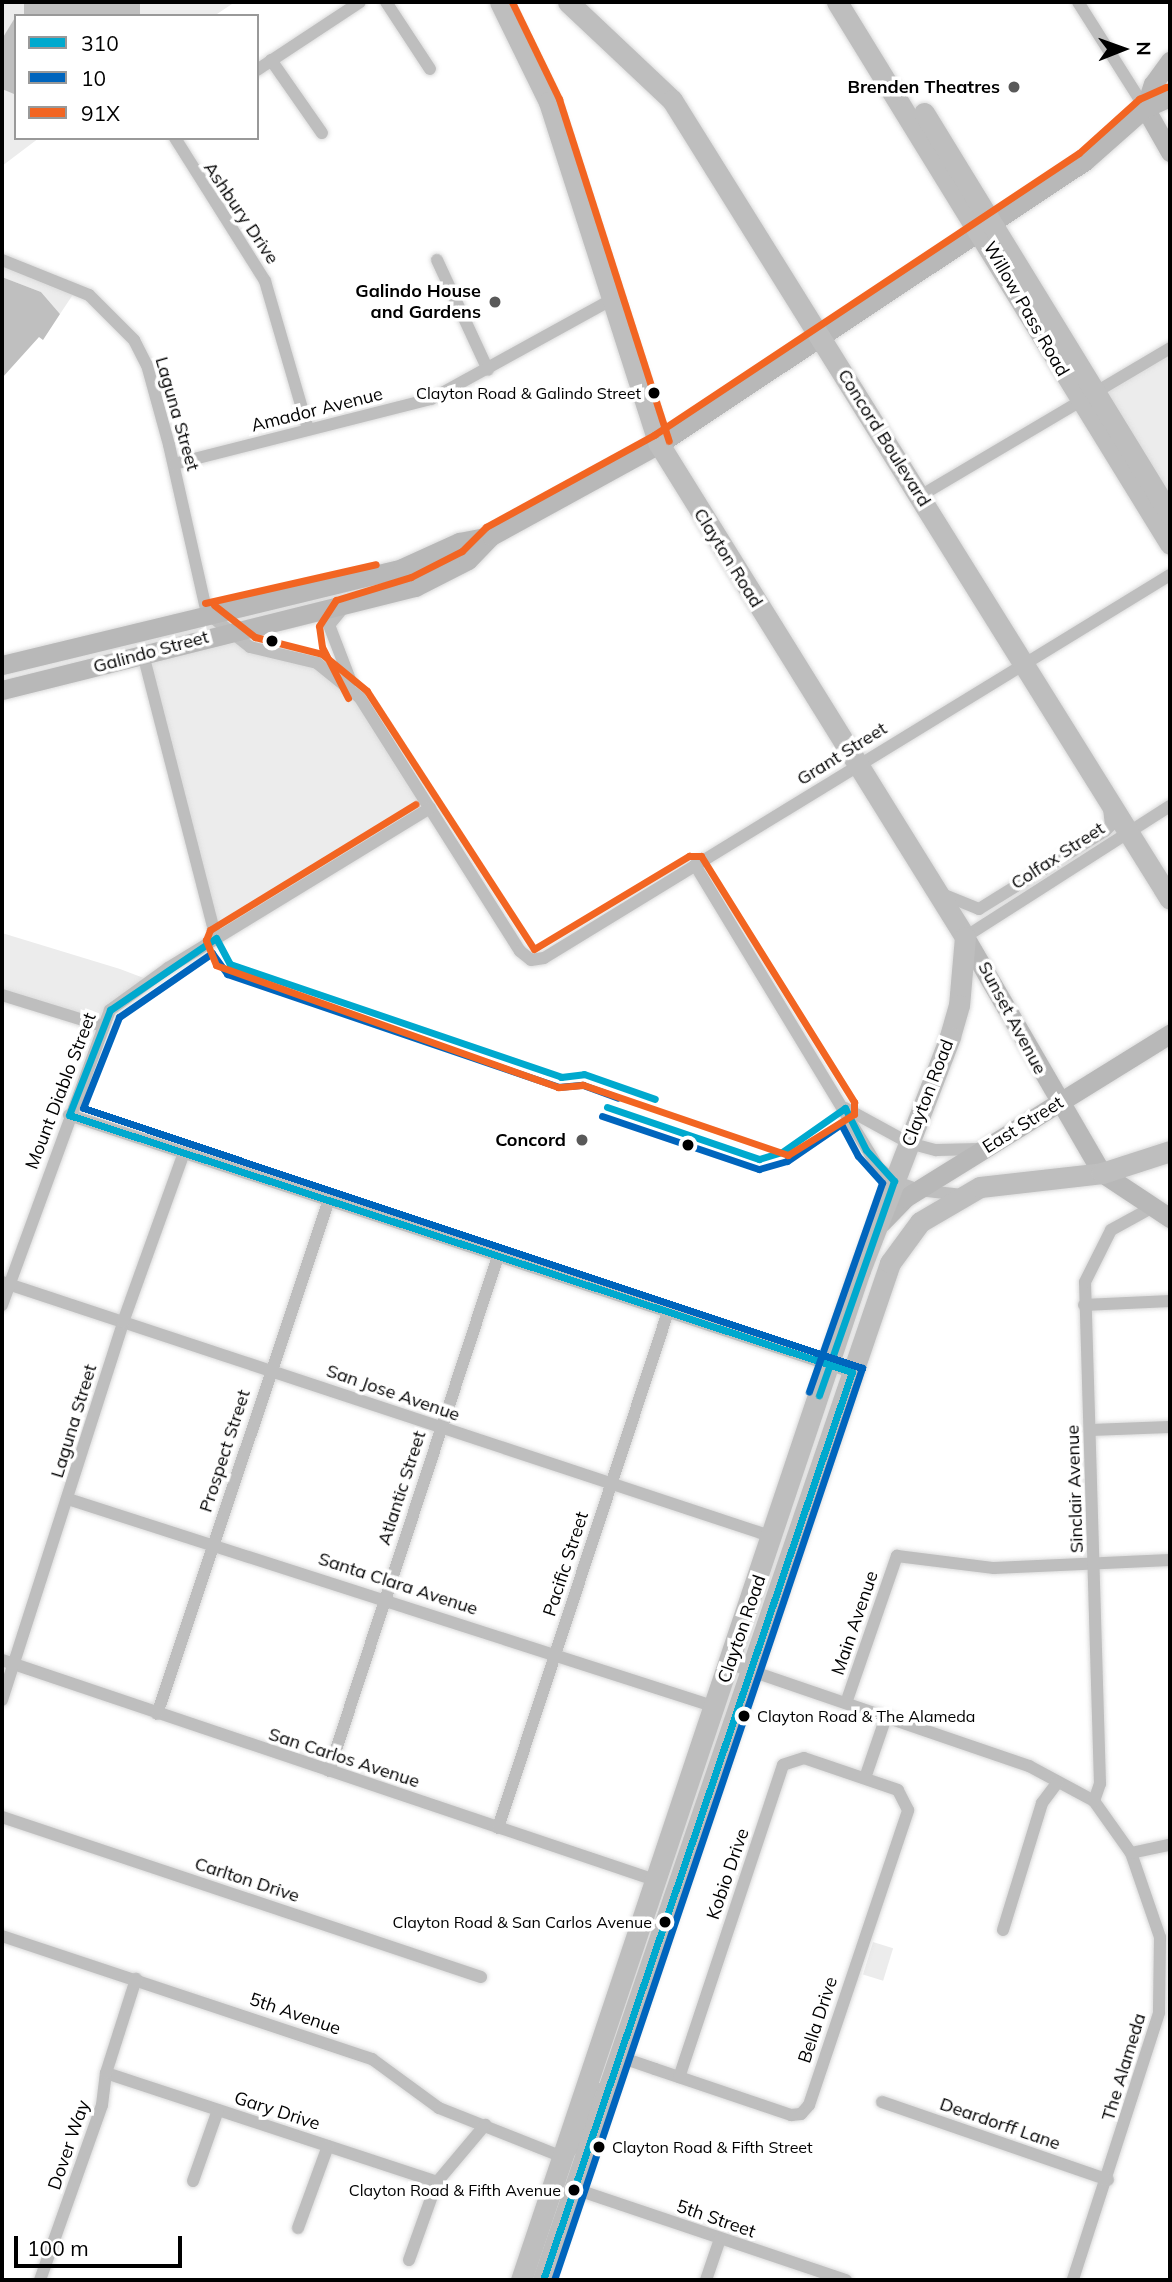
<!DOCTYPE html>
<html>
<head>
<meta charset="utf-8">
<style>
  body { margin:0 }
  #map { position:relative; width:1172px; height:2282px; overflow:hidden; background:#fff; font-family:Mulish,sans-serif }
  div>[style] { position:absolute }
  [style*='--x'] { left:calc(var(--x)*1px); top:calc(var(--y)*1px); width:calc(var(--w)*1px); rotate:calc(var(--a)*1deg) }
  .green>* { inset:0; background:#ececec; transform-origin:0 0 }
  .water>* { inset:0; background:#bfbfbf; transform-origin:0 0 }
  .roads { filter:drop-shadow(0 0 2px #dbdbdb) drop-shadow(0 0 2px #dbdbdb) }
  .street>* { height:12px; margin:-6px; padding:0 6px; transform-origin:6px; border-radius:6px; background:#bebebe }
  .secondary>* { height:19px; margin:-9.5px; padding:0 9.5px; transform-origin:9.5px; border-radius:9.5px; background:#b8b8b8 }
  .primary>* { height:21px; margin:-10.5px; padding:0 10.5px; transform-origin:10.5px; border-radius:10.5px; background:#bebebe }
  .bus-1>* { height:7px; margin:-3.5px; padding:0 3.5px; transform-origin:3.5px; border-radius:3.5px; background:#00a9ce }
  .bus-2>* { height:7px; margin:-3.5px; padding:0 3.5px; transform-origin:3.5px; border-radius:3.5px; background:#0065bd }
  .bus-3>* { height:7px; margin:-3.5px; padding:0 3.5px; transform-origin:3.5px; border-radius:3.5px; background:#f26522 }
  .dots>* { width:19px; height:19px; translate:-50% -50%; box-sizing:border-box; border:4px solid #fff; border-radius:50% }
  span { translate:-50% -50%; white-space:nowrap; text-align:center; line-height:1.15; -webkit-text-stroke:7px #fff; paint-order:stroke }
  .bus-label { font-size:16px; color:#000 }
  .right { translate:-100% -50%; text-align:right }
  .left { translate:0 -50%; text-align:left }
  .poi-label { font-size:18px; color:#000; font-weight:700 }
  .street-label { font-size:18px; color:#000 }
  .frame { position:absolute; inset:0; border:4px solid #000; pointer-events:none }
  .legend { position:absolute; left:14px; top:14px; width:245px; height:126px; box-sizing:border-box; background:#fff; border:2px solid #999; margin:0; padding:9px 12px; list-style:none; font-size:21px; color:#000 }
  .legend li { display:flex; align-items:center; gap:14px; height:35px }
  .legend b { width:35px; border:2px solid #999 }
  .north { position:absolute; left:1088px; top:14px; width:70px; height:70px; -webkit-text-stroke:5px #fff; paint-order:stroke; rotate:89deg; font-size:19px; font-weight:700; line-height:28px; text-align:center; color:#000 }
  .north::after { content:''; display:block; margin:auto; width:24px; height:32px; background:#000; clip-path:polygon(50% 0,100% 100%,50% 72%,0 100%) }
  .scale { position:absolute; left:14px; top:2236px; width:168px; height:32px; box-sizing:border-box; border:4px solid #000; border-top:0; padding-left:9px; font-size:21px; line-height:24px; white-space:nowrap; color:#000; -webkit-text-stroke:5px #fff; paint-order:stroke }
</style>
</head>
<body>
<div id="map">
  <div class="green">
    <div style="clip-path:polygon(2px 2px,235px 2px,214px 16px,16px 16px,16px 138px,39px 138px,2px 166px)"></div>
    <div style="clip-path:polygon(2px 260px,76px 290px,60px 314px,41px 292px,2px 277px)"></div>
    <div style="clip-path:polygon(1170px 348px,1170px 502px,1093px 393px)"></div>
    <div style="clip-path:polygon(231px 632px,250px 647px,339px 677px,430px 808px,216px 938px,143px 654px)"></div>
    <div style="clip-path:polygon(2px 933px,120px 969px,149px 980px,110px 1010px,103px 1026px,2px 995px)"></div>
    <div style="left:873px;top:1942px;width:21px;height:34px;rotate:17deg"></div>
  </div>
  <div class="water">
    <div style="left:24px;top:2px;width:116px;height:16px"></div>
    <div style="clip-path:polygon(16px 16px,16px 94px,14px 94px,2px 89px,2px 39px)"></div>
    <div style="clip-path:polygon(2px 277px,41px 292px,60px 314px,43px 340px,39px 337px,2px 378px)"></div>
  </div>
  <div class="roads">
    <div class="street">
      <div style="--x:386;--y:2;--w:80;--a:56.7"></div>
      <div style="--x:1078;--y:2;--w:125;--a:57.7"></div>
      <div style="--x:271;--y:60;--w:89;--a:55.1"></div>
      <div style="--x:257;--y:70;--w:123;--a:-33.4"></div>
      <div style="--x:175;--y:138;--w:169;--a:57.8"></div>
      <div style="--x:265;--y:281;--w:154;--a:73.8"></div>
      <div style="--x:2;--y:260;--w:94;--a:21.9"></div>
      <div style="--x:89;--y:295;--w:64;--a:45"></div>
      <div style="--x:134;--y:340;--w:28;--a:63"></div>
      <div style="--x:147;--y:365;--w:83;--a:74.6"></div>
      <div style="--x:169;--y:445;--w:172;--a:77.3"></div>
      <div style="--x:207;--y:613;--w:55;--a:38.3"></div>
      <div style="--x:250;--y:647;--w:69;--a:13.4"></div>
      <div style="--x:317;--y:663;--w:55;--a:39.1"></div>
      <div style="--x:360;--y:698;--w:299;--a:57.7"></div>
      <div style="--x:520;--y:951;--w:14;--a:39"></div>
      <div style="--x:531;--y:960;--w:13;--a:-9"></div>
      <div style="--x:544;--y:958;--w:734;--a:-31.46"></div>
      <div style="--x:437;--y:260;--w:121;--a:65.1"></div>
      <div style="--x:174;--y:464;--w:265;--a:-14.2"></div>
      <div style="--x:431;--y:399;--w:205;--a:-28.8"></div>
      <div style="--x:920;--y:496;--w:291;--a:-30.6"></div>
      <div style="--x:343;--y:608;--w:22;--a:129"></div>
      <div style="--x:329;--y:625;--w:61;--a:68.9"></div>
      <div style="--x:143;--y:654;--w:293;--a:75.6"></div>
      <div style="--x:695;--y:865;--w:353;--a:58.8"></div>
      <div style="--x:878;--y:1167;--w:21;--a:41"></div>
      <div style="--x:894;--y:1181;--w:27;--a:20"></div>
      <div style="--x:919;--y:1190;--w:43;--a:6.6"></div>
      <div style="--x:942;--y:894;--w:40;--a:22"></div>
      <div style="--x:979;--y:909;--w:148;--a:-31.8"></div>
      <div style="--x:1105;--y:831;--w:8;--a:-45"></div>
      <div style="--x:1111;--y:825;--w:16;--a:-97"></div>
      <div style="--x:965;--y:937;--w:243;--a:-32.6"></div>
      <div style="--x:2;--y:995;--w:106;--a:17.1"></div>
      <div style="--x:845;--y:1108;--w:73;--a:28.7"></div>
      <div style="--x:909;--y:1143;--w:28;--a:15"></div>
      <div style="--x:936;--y:1150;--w:45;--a:-1.3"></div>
      <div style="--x:69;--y:1115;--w:824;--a:18.17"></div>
      <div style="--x:2;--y:1282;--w:812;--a:18.3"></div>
      <div style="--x:2;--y:1305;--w:314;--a:-69.9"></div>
      <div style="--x:110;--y:1010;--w:72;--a:-35.9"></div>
      <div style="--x:168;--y:968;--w:307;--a:-31.4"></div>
      <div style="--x:1084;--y:1305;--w:86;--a:-2.7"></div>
      <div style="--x:1090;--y:1430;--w:80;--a:-2.1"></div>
      <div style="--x:68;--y:1499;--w:681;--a:17.8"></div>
      <div style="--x:2;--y:1660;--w:692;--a:18.62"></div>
      <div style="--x:731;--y:1664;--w:315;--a:18.9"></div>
      <div style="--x:1029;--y:1766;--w:74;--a:28.3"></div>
      <div style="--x:1094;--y:1801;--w:64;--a:54.6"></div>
      <div style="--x:1131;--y:1853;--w:89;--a:71"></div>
      <div style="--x:1160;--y:1937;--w:76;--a:90.8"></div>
      <div style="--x:1159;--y:2013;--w:281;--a:107.9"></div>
      <div style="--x:2;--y:1700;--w:397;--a:-72.2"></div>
      <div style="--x:123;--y:1322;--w:180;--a:-70.2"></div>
      <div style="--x:846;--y:1703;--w:156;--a:-70.9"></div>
      <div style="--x:897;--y:1556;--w:98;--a:7.1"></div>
      <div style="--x:994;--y:1568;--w:176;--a:-2.6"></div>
      <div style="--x:157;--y:1714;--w:542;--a:-71.5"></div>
      <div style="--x:329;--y:1771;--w:542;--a:-71.83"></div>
      <div style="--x:865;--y:1778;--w:65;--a:-71"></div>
      <div style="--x:1094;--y:1801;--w:18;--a:-71"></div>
      <div style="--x:1100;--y:1784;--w:502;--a:-91.71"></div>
      <div style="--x:1085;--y:1282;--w:58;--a:-63.4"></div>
      <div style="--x:1111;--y:1230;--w:48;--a:-28.7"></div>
      <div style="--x:2;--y:1817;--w:505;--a:18.47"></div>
      <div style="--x:498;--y:1828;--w:543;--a:-71.77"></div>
      <div style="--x:1131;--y:1853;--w:40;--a:-12"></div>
      <div style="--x:1003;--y:1930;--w:133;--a:-72.9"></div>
      <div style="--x:1042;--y:1803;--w:26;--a:-53"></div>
      <div style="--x:2;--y:1936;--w:390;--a:18.4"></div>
      <div style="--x:372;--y:2059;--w:83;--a:36.2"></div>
      <div style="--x:439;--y:2108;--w:133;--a:21.6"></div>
      <div style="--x:620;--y:2057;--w:37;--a:19"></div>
      <div style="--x:655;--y:2069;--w:144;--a:18.7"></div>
      <div style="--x:791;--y:2115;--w:10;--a:-6"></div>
      <div style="--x:801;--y:2114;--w:12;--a:-48"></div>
      <div style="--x:809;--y:2105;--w:311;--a:-71.4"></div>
      <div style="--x:908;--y:1810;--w:22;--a:-117"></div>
      <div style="--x:898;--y:1790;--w:99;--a:-161.2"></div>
      <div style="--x:804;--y:1758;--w:22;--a:162"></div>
      <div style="--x:783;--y:1765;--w:329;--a:108.4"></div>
      <div style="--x:106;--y:2073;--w:348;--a:18.2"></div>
      <div style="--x:882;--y:2102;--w:239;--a:19"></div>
      <div style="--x:569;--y:2152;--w:12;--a:-42"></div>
      <div style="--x:578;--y:2144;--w:60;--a:-67.3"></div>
      <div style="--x:193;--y:2181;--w:75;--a:-70.6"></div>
      <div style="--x:575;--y:2189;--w:286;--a:18.6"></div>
      <div style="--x:298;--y:2228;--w:87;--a:-69.9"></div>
      <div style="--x:409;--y:2260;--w:83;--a:-70.3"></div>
      <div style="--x:437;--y:2182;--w:75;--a:-49.9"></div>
      <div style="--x:40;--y:2280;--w:186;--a:-70.5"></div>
      <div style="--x:102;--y:2105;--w:32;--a:-83"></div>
      <div style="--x:106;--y:2073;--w:99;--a:-72.3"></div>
      <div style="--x:706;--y:2280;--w:43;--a:-71.1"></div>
    </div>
    <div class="secondary">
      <div style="--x:1145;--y:108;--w:25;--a:-72"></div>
      <div style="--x:1153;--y:84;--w:29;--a:-54"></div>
      <div style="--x:1145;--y:108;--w:51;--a:60.4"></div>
      <div style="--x:2;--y:665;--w:412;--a:-13.6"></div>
      <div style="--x:402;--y:568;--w:63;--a:-24.5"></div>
      <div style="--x:459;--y:542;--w:33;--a:-11"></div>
      <div style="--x:2;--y:690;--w:426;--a:-14"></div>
      <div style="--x:415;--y:587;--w:59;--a:-27"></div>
      <div style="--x:468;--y:560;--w:33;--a:-46"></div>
      <div style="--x:491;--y:536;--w:192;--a:-28.7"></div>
      <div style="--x:659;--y:444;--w:511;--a:-33.6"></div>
      <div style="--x:1085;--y:161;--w:80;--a:-41.5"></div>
      <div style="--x:1145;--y:108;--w:27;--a:-24"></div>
      <div style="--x:965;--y:937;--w:273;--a:59.9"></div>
      <div style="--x:1102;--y:1173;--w:82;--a:33.5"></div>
      <div style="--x:881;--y:1223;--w:35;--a:-46"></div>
      <div style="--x:905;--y:1198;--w:312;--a:-31.8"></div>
    </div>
    <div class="primary">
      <div style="--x:500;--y:2;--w:111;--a:63.9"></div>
      <div style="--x:549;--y:102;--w:359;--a:72.2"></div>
      <div style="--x:659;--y:444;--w:580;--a:58.17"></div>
      <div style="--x:965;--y:937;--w:68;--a:95"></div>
      <div style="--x:959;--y:1005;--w:33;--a:106"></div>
      <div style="--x:950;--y:1037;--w:250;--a:111.1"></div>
      <div style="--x:860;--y:1270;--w:1065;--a:108.55"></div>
      <div style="--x:568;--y:2;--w:143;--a:43.3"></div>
      <div style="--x:672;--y:100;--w:941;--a:58.07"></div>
      <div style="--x:837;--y:2;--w:636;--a:58.43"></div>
      <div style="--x:924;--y:113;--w:471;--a:58.5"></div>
      <div style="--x:543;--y:2280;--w:1075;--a:-71.16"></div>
      <div style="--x:890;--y:1263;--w:51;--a:-53.8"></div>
      <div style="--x:920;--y:1222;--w:69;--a:-30.3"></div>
      <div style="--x:980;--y:1187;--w:123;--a:-6.5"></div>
      <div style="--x:1102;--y:1173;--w:71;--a:-17.9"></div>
    </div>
  </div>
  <div class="bus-1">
    <div style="--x:607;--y:1107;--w:161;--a:18.9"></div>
    <div style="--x:759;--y:1159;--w:24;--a:-17"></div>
    <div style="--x:782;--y:1152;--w:77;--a:-34.9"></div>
    <div style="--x:845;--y:1108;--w:47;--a:63.4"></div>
    <div style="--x:866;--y:1150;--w:42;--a:47.9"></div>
    <div style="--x:894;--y:1181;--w:227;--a:109.3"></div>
    <div style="--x:543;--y:2280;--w:959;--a:-71.21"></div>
    <div style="--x:852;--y:1372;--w:824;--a:-161.83"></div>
    <div style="--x:69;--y:1115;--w:113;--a:-68.7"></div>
    <div style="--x:110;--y:1010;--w:128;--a:-34.2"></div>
    <div style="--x:216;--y:938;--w:30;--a:62"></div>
    <div style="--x:230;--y:964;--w:350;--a:18.8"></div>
    <div style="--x:561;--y:1077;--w:23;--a:-7"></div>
    <div style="--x:584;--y:1074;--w:75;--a:19.4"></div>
  </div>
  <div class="bus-2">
    <div style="--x:602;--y:1116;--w:166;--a:18.7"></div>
    <div style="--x:759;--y:1169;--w:29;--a:-16"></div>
    <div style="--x:787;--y:1161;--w:65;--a:-34.4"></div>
    <div style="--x:841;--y:1124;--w:36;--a:62"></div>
    <div style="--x:858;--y:1156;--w:36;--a:48"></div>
    <div style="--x:882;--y:1183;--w:221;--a:109.3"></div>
    <div style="--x:554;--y:2280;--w:963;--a:-71.34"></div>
    <div style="--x:862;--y:1368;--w:821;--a:-161.54"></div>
    <div style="--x:83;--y:1108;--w:98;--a:-68.4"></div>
    <div style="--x:119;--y:1017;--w:113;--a:-34.5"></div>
    <div style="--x:212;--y:953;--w:26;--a:54"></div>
    <div style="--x:227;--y:974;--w:350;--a:18.8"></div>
    <div style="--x:558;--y:1087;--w:25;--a:-5"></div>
    <div style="--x:583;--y:1085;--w:37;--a:20"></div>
  </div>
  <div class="bus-3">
    <div style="--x:512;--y:2;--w:108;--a:64.1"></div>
    <div style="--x:559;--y:99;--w:359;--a:72.2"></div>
    <div style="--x:205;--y:603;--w:175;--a:-12.8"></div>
    <div style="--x:214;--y:605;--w:52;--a:38"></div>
    <div style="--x:255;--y:637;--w:69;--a:14.2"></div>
    <div style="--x:322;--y:654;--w:58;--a:39.4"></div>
    <div style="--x:367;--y:691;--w:307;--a:57.1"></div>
    <div style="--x:534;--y:949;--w:181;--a:-31"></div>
    <div style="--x:689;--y:856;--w:12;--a:0"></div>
    <div style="--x:701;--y:856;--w:290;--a:58.1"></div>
    <div style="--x:854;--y:1102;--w:12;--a:90"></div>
    <div style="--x:854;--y:1114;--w:78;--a:148.2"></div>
    <div style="--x:788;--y:1155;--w:217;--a:-161.1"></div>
    <div style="--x:583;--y:1085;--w:25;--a:175"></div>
    <div style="--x:558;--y:1087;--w:363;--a:-160.4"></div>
    <div style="--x:216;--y:965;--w:27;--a:-112"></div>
    <div style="--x:206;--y:940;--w:11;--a:-68"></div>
    <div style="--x:210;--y:930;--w:241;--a:-31.5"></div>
    <div style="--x:348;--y:698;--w:57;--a:-117"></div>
    <div style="--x:322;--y:647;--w:21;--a:-98"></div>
    <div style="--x:319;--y:626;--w:31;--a:-57"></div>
    <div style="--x:336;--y:600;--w:78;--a:-17"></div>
    <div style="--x:411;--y:577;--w:57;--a:-27"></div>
    <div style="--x:462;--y:551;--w:34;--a:-45"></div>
    <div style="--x:486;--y:527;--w:192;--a:-28.7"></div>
    <div style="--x:654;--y:435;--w:510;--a:-33.57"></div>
    <div style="--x:1079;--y:153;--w:81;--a:-42"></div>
    <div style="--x:1139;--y:99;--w:30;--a:-24"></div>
  </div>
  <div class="dots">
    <div style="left:1014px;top:87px;background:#595959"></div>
    <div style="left:495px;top:302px;background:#595959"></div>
    <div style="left:654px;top:393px;background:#000"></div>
    <div style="left:272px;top:641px;background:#000"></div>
    <div style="left:582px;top:1140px;background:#595959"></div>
    <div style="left:688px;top:1145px;background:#000"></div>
    <div style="left:744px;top:1716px;background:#000"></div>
    <div style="left:665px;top:1922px;background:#000"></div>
    <div style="left:599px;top:2147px;background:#000"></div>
    <div style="left:574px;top:2190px;background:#000"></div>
  </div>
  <div class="bus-label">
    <span class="right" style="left:641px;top:393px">Clayton Road &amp; Galindo Street</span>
    <span class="left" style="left:757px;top:1716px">Clayton Road &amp; The Alameda</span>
    <span class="right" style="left:652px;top:1922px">Clayton Road &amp; San Carlos Avenue</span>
    <span class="left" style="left:612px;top:2147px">Clayton Road &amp; Fifth Street</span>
    <span class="right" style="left:561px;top:2190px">Clayton Road &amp; Fifth Avenue</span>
  </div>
  <div class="poi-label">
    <span class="right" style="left:1000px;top:87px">Brenden Theatres</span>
    <span class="right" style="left:481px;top:302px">Galindo House<br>and Gardens</span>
    <span class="right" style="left:566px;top:1140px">Concord</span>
  </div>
  <div class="street-label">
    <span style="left:241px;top:213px;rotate:56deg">Ashbury Drive</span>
    <span style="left:1026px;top:309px;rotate:60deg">Willow Pass Road</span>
    <span style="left:317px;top:410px;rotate:-14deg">Amador Avenue</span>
    <span style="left:177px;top:414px;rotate:74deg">Laguna Street</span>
    <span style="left:884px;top:438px;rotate:58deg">Concord Boulevard</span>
    <span style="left:728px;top:558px;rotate:58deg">Clayton Road</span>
    <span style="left:151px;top:652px;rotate:-15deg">Galindo Street</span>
    <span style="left:842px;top:754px;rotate:-32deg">Grant Street</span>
    <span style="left:1058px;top:856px;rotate:-33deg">Colfax Street</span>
    <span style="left:1012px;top:1018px;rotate:62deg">Sunset Avenue</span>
    <span style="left:61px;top:1091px;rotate:-69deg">Mount Diablo Street</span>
    <span style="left:928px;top:1093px;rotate:-69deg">Clayton Road</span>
    <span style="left:1023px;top:1125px;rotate:-32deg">East Street</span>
    <span style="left:393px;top:1393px;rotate:19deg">San Jose Avenue</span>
    <span style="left:74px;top:1421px;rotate:-73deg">Laguna Street</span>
    <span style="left:225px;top:1451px;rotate:-72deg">Prospect Street</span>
    <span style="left:402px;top:1488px;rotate:-72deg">Atlantic Street</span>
    <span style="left:1075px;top:1489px;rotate:-92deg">Sinclair Avenue</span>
    <span style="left:566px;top:1564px;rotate:-72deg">Pacific Street</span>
    <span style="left:398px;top:1584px;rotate:18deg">Santa Clara Avenue</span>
    <span style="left:855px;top:1623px;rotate:-71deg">Main Avenue</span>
    <span style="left:742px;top:1629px;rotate:-71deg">Clayton Road</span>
    <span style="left:344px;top:1758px;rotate:18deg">San Carlos Avenue</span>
    <span style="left:728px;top:1874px;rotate:-71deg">Kobio Drive</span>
    <span style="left:247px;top:1880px;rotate:18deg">Carlton Drive</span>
    <span style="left:295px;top:2014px;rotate:19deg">5th Avenue</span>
    <span style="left:818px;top:2020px;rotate:-72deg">Bella Drive</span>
    <span style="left:1124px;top:2067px;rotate:-73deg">The Alameda</span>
    <span style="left:277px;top:2111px;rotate:18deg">Gary Drive</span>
    <span style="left:1000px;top:2124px;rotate:19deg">Deardorff Lane</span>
    <span style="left:69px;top:2145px;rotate:-71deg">Dover Way</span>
    <span style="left:716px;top:2219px;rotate:19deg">5th Street</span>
  </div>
  <div class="frame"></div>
  <ul class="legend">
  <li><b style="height:9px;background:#00a9ce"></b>310</li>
  <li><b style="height:9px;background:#0065bd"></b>10</li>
  <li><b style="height:9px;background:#f26522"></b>91X</li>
  </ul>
  <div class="north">N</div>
  <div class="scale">100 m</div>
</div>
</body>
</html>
